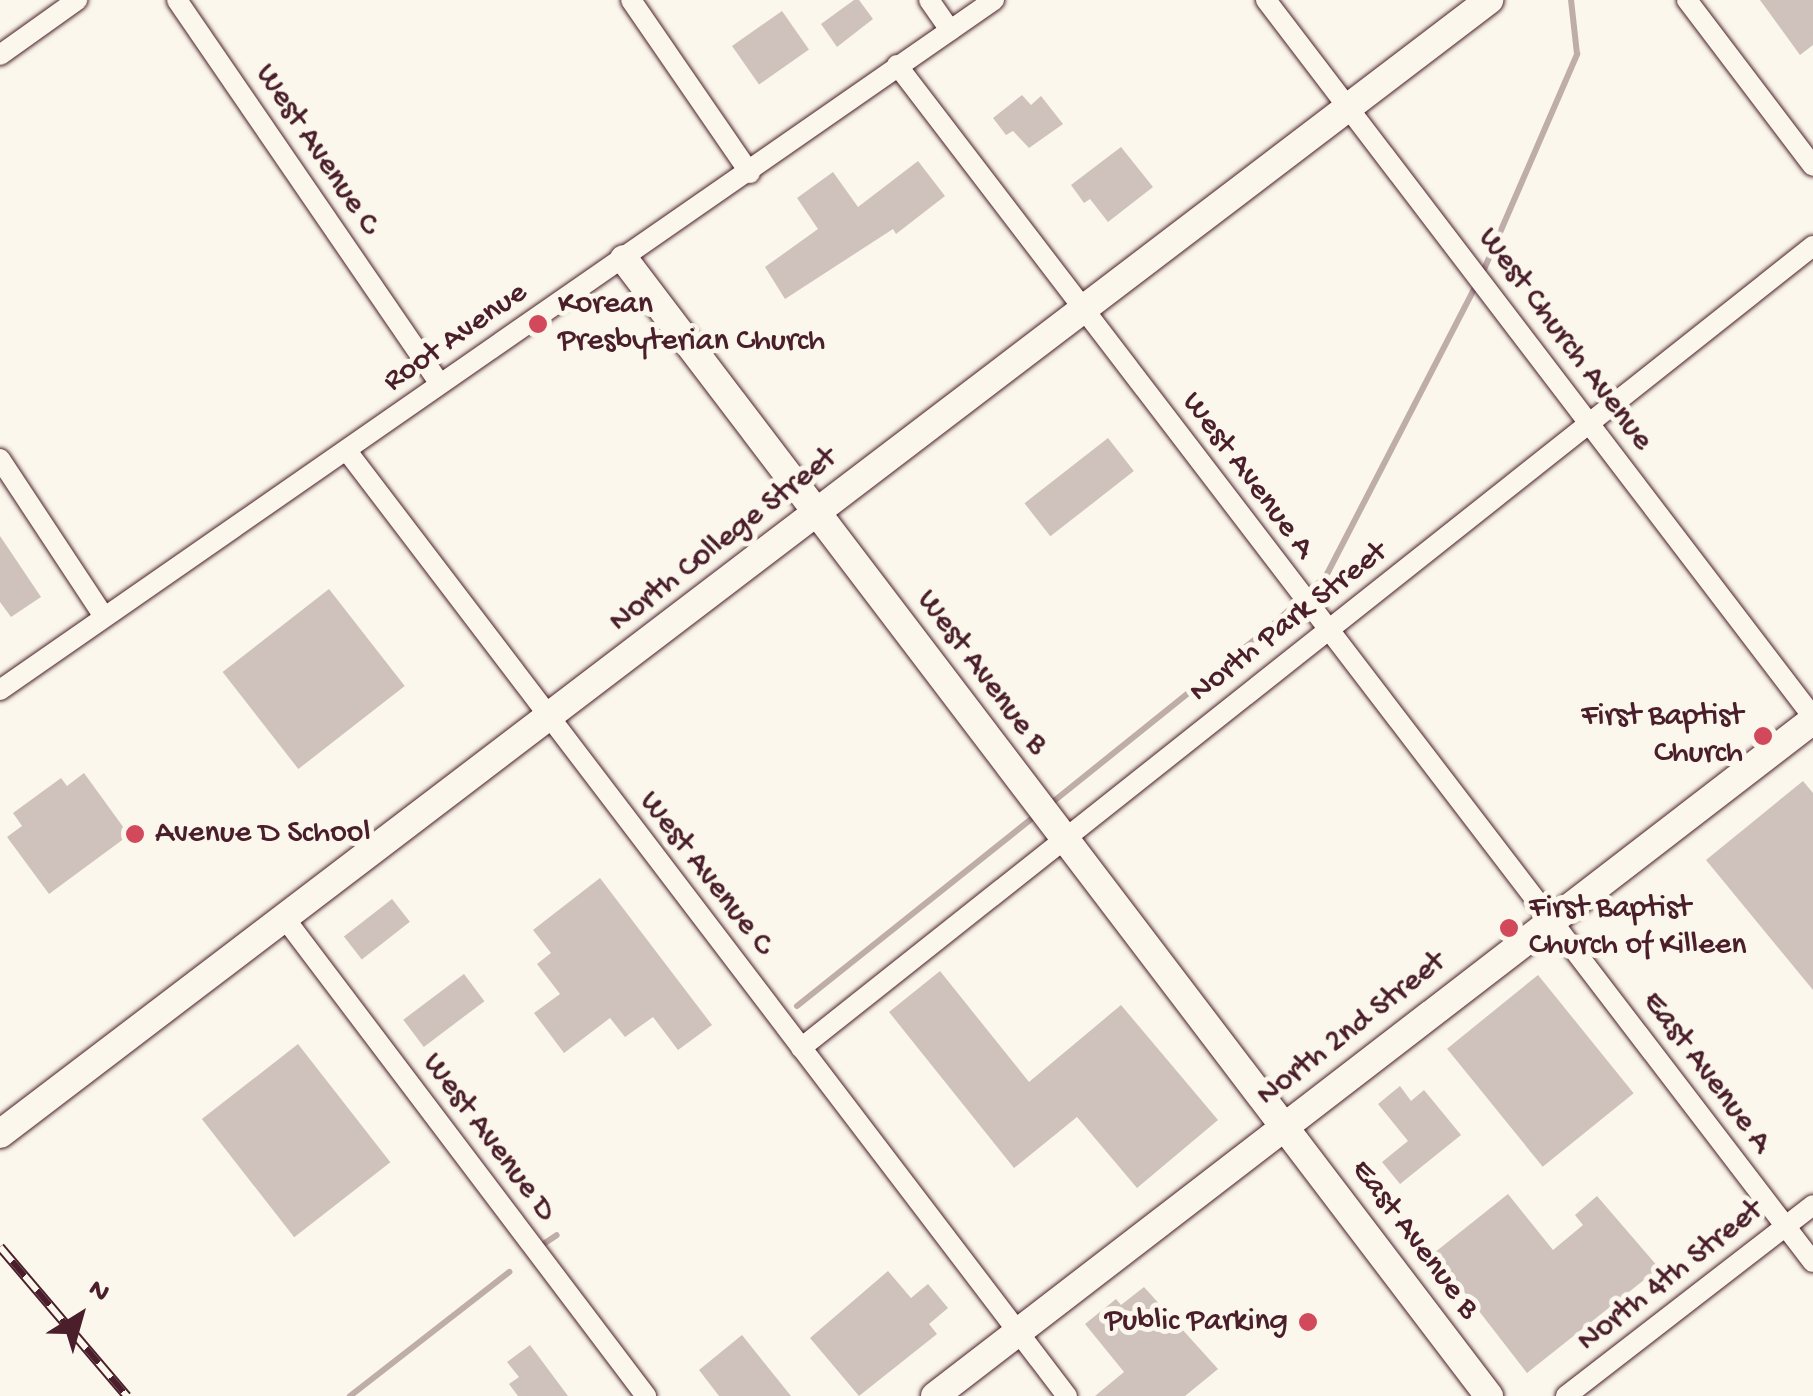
<!DOCTYPE html>
<html>
<head>
<meta charset="utf-8">
<style>
  body { margin:0 }
  #map { position:relative; width:1813px; height:1396px; overflow:hidden; background:#fbf7ec; font-family:"Gochi Hand",sans-serif }
  div>[style] { position:absolute }
  [style*='--x'] { left:calc(var(--x)*1px); top:calc(var(--y)*1px); width:calc(var(--w)*1px); rotate:calc(var(--a)*1deg) }
  .stream>* { height:6px; margin:-3px; padding:0 3px; transform-origin:3px; border-radius:3px; background:#bfadaa }
  .building>* { inset:0; background:#cfc2bc; transform-origin:0 0 }
  .roads { filter:drop-shadow(0 0 2px #4a1f2b) drop-shadow(0 0 2px #4a1f2b) }
  .street>* { height:20px; margin:-10px; padding:0 10px; transform-origin:10px; border-radius:10px; background:#fbf7ec }
  .secondary>* { height:28px; margin:-14px; padding:0 14px; transform-origin:14px; border-radius:14px; background:#fbf7ec }
  .rail>* { height:10px; margin-top:-5px; transform-origin:0; background:repeating-linear-gradient(90deg,#fbf7ec 0 19px,#4a1f2b 0 38px); box-sizing:border-box; border-block:2px solid #4a1f2b }
  .dots>* { width:28px; height:28px; translate:-50% -50%; box-sizing:border-box; border:5px solid #fbf7ec; border-radius:50% }
  span { translate:-50% -50%; white-space:nowrap; text-align:center; line-height:1.15; -webkit-text-stroke:10px #fbf7ec; paint-order:stroke }
  .street-label { font-size:32px; color:#4a1f2b }
  .poi-label { font-size:32px; color:#4a1f2b }
  .left { translate:0 -50%; text-align:left }
  .right { translate:-100% -50%; text-align:right }
  .north { position:absolute; left:30px; top:1266px; width:100px; height:100px; -webkit-text-stroke:8px #fbf7ec; paint-order:stroke; rotate:37deg; font-size:28px; font-weight:700; line-height:40px; text-align:center; color:#4a1f2b }
  .north::after { content:''; display:block; margin:auto; width:35px; height:45px; background:#4a1f2b; clip-path:polygon(50% 0,100% 100%,50% 72%,0 100%) }
</style>
</head>
<body>
<div id="map">
  <div class="stream">
    <div style="--x:1482;--y:274;--w:240;--a:-66.6"></div>
    <div style="--x:1577;--y:54;--w:54;--a:-96.3"></div>
    <div style="--x:1049;--y:805;--w:280;--a:-38.8"></div>
    <div style="--x:1267;--y:630;--w:80;--a:-42.5"></div>
    <div style="--x:1326;--y:576;--w:327;--a:-62.7"></div>
    <div style="--x:797;--y:1006;--w:310;--a:-38.6"></div>
    <div style="--x:545;--y:1243;--w:14;--a:-34"></div>
    <div style="--x:350;--y:1396;--w:202;--a:-37.9"></div>
  </div>
  <div class="building">
    <div style="clip-path:polygon(854px 0,859px 0,873px 19px,837px 47px,821px 24px)"></div>
    <div style="clip-path:polygon(1760px 0,1813px 0,1813px 45px,1800px 55px)"></div>
    <div style="left:782px;top:11px;width:47px;height:61px;rotate:55deg"></div>
    <div style="clip-path:polygon(1022px 95px,1031px 105px,1041px 96px,1063px 124px,1029px 148px,1013px 131px,1006px 135px,993px 118px)"></div>
    <div style="clip-path:polygon(1121px 147px,1153px 187px,1108px 222px,1090px 199px,1084px 203px,1071px 185px)"></div>
    <div style="clip-path:polygon(918px 161px,945px 196px,896px 234px,893px 229px,785px 299px,765px 267px,818px 229px,797px 198px,833px 172px,858px 207px)"></div>
    <div style="left:1108px;top:438px;width:42px;height:106px;rotate:52deg"></div>
    <div style="clip-path:polygon(0 536px,41px 597px,11px 617px,0 602px)"></div>
    <div style="left:329px;top:589px;width:123px;height:135px;rotate:52deg"></div>
    <div style="clip-path:polygon(84px 773px,129px 835px,49px 894px,7px 837px,22px 826px,13px 813px,61px 778px,67px 786px)"></div>
    <div style="clip-path:polygon(1803px 781px,1813px 793px,1813px 990px,1706px 860px)"></div>
    <div style="clip-path:polygon(600px 878px,712px 1025px,678px 1050px,653px 1017px,625px 1037px,610px 1018px,564px 1053px,534px 1013px,560px 994px,537px 964px,551px 953px,533px 930px)"></div>
    <div style="left:392px;top:899px;width:29px;height:61px;rotate:52deg"></div>
    <div style="clip-path:polygon(940px 971px,1029px 1082px,1121px 1005px,1218px 1120px,1137px 1188px,1077px 1117px,1014px 1168px,889px 1012px)"></div>
    <div style="left:464px;top:974px;width:34px;height:76px;rotate:53deg"></div>
    <div style="left:1538px;top:975px;width:152px;height:117px;rotate:51deg"></div>
    <div style="left:298px;top:1044px;width:150px;height:122px;rotate:52deg"></div>
    <div style="clip-path:polygon(1400px 1086px,1411px 1101px,1424px 1090px,1461px 1135px,1400px 1184px,1382px 1162px,1408px 1141px,1378px 1104px)"></div>
    <div style="clip-path:polygon(1508px 1194px,1553px 1250px,1583px 1225px,1575px 1215px,1597px 1196px,1659px 1268px,1527px 1373px,1434px 1253px)"></div>
    <div style="clip-path:polygon(888px 1271px,911px 1298px,928px 1284px,948px 1308px,929px 1324px,937px 1334px,859px 1396px,810px 1338px)"></div>
    <div style="clip-path:polygon(1144px 1287px,1218px 1369px,1185px 1396px,1095px 1396px,1124px 1372px,1085px 1324px,1116px 1299px,1121px 1305px)"></div>
    <div style="clip-path:polygon(742px 1335px,791px 1396px,719px 1396px,699px 1370px)"></div>
    <div style="clip-path:polygon(530px 1345px,568px 1396px,518px 1396px,509px 1384px,519px 1377px,507px 1362px)"></div>
  </div>
  <div class="roads">
    <div class="street">
      <div style="--x:177;--y:0;--w:465;--a:55.6"></div>
      <div style="--x:631;--y:0;--w:210;--a:55.5"></div>
      <div style="--x:929;--y:0;--w:37;--a:55"></div>
      <div style="--x:1266;--y:0;--w:902;--a:52.66"></div>
      <div style="--x:1687;--y:0;--w:208;--a:52.8"></div>
      <div style="--x:0;--y:55;--w:95;--a:-35.5"></div>
      <div style="--x:897;--y:65;--w:1507;--a:52.58"></div>
      <div style="--x:347;--y:451;--w:1188;--a:52.7"></div>
      <div style="--x:0;--y:459;--w:189;--a:56.6"></div>
      <div style="--x:0;--y:690;--w:1210;--a:-34.77"></div>
      <div style="--x:283;--y:916;--w:602;--a:52.9"></div>
      <div style="--x:801;--y:1048;--w:1291;--a:-38.4"></div>
      <div style="--x:1566;--y:1396;--w:312;--a:-37.7"></div>
    </div>
    <div class="secondary">
      <div style="--x:624;--y:259;--w:1429;--a:52.74"></div>
      <div style="--x:0;--y:1134;--w:1872;--a:-37.29"></div>
      <div style="--x:935;--y:1396;--w:1108;--a:-37.59"></div>
    </div>
  </div>
  <div class="rail">
    <div style="--x:0;--y:1247;--w:196;--a:49.6"></div>
  </div>
  <div class="dots">
    <div style="left:538px;top:324px;background:#d1495b"></div>
    <div style="left:1763px;top:736px;background:#d1495b"></div>
    <div style="left:135px;top:834px;background:#d1495b"></div>
    <div style="left:1509px;top:928px;background:#d1495b"></div>
    <div style="left:1308px;top:1322px;background:#d1495b"></div>
  </div>
  <div class="street-label">
    <span style="left:316px;top:150px;rotate:56deg">West Avenue C</span>
    <span style="left:456px;top:338px;rotate:-35deg">Root Avenue</span>
    <span style="left:1564px;top:340px;rotate:53deg">West Church Avenue</span>
    <span style="left:1247px;top:476px;rotate:53deg">West Avenue A</span>
    <span style="left:724px;top:541px;rotate:-38deg">North College Street</span>
    <span style="left:1289px;top:623px;rotate:-38deg">North Park Street</span>
    <span style="left:981px;top:673px;rotate:53deg">West Avenue B</span>
    <span style="left:705px;top:874px;rotate:52deg">West Avenue C</span>
    <span style="left:1352px;top:1030px;rotate:-38deg">North 2nd Street</span>
    <span style="left:1706px;top:1073px;rotate:53deg">East Avenue A</span>
    <span style="left:488px;top:1138px;rotate:53deg">West Avenue D</span>
    <span style="left:1414px;top:1240px;rotate:53deg">East Avenue B</span>
    <span style="left:1671px;top:1277px;rotate:-38deg">North 4th Street</span>
  </div>
  <div class="poi-label">
    <span class="left" style="left:558px;top:324px">Korean<br>Presbyterian Church</span>
    <span class="right" style="left:1743px;top:736px">First Baptist<br>Church</span>
    <span class="left" style="left:155px;top:834px">Avenue D School</span>
    <span class="left" style="left:1529px;top:928px">First Baptist<br>Church of Killeen</span>
    <span class="right" style="left:1288px;top:1322px">Public Parking</span>
  </div>
  <div class="north">N</div>
</div>
</body>
</html>
